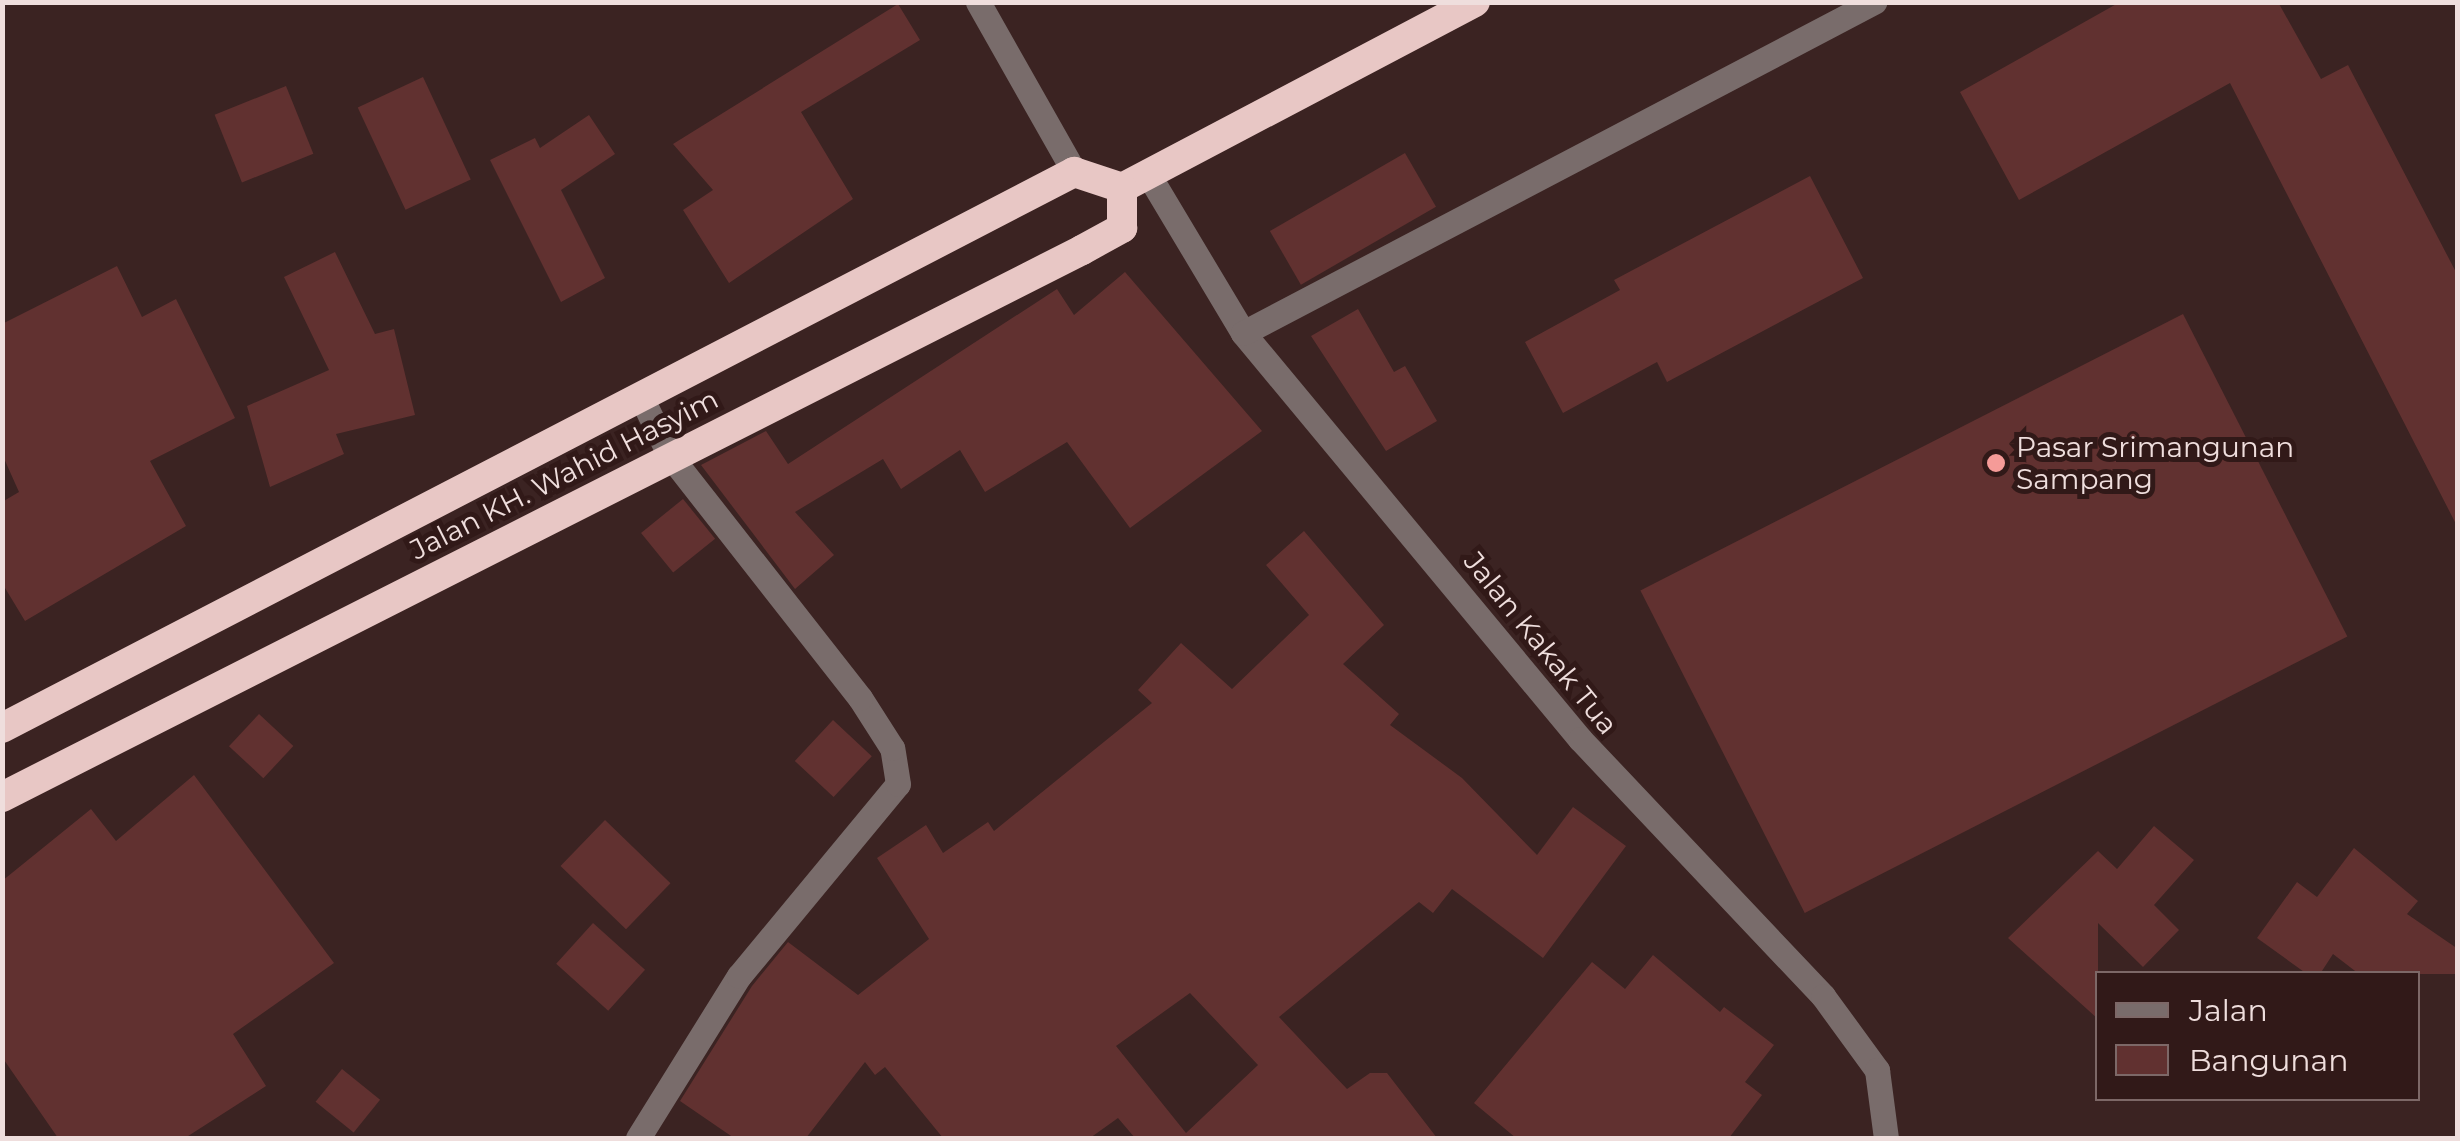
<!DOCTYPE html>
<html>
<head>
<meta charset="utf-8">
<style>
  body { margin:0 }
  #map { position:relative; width:2460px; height:1141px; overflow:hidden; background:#3b2322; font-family:Montserrat,sans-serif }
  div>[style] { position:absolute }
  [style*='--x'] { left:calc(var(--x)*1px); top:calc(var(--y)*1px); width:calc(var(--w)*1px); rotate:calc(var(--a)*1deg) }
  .building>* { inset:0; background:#613130; transform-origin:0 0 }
  .minor>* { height:25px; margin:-12.5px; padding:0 12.5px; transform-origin:12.5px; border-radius:12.5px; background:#796c6b }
  .highway>* { height:30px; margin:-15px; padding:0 15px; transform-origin:15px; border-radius:15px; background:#e8c7c5 }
  .dots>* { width:28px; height:28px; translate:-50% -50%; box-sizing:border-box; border:5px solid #311918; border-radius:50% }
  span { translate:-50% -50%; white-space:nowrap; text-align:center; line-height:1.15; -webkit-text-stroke:10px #311918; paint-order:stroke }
  .poi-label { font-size:28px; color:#efdedd }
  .left { translate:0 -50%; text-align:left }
  .street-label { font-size:28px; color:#efdedd }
  .frame { position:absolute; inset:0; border:5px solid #efdedd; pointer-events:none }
  .legend { position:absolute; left:2095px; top:971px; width:325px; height:130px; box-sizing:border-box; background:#311918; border:2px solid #7d6867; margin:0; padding:12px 18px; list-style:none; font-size:30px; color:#efdedd }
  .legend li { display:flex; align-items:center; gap:20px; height:50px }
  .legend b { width:50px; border:2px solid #7d6867 }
</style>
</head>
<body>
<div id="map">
  <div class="building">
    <div style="clip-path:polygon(2120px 2px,2278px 2px,2321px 79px,2348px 65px,2458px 276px,2458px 528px,2230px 83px,2019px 200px,1960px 92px)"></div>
    <div style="clip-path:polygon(898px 4px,920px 40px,801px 112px,853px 199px,729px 283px,683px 210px,713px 190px,673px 144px)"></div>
    <div style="left:423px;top:77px;width:113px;height:72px;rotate:65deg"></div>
    <div style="left:286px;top:86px;width:73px;height:77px;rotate:68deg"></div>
    <div style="clip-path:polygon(589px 115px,615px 154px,561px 190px,605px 278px,561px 302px,490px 160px,535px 138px,540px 148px)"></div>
    <div style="left:1405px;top:153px;width:62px;height:156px;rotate:60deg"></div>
    <div style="clip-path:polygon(1810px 176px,1863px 278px,1667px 382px,1657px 362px,1563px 413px,1525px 342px,1620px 290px,1614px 280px)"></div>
    <div style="clip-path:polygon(335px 252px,375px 334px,394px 329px,415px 415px,336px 434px,344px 454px,270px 487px,247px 406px,329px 370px,284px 277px)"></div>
    <div style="clip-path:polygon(117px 266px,142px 317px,176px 299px,235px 418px,150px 461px,186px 526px,25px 621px,2px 583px,2px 502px,19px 492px,2px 454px,2px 324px)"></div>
    <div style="clip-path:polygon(1125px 272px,1262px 431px,1130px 528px,1067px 442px,985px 492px,960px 450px,901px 489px,883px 459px,795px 512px,834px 555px,795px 589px,701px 465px,766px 431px,788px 464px,1057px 289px,1074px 315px)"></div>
    <div style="clip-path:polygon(1358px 309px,1394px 372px,1405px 366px,1437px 421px,1386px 451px,1311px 336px)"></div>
    <div style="left:2183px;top:314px;width:362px;height:609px;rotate:63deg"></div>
    <div style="left:683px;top:499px;width:51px;height:54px;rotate:51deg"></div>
    <div style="clip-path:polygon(evenodd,1304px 531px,1384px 625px,1343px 664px,1399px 714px,1390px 725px,1462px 778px,1537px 855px,1573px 807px,1626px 846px,1543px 958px,1452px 889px,1433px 913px,1419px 902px,1279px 1017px,1347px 1089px,1370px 1073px,1387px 1073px,1437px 1138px,1135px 1138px,1118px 1118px,1090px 1138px,943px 1138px,885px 1067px,875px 1075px,865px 1062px,806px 1138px,734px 1138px,680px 1101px,752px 986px,788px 942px,858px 995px,929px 939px,877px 858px,926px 825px,943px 853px,988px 822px,994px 831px,1152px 703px,1138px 690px,1181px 643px,1232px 689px,1309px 615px,1266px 565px,1304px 531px,1190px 993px,1258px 1065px,1186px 1133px,1116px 1046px,1190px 993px)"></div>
    <div style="left:259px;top:714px;width:47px;height:44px;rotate:43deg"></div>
    <div style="left:833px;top:720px;width:53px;height:56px;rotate:43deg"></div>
    <div style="clip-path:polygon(194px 775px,334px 963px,233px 1034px,266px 1086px,185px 1138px,58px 1138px,2px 1057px,2px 881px,91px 809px,116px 841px)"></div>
    <div style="left:605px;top:820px;width:91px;height:64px;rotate:44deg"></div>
    <div style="clip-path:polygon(2154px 826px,2194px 860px,2154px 905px,2179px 930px,2143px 967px,2098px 923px,2098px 1019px,2008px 938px,2098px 851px,2117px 869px)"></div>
    <div style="clip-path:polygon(2354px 848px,2418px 901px,2407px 914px,2458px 949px,2458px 974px,2359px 974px,2333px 954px,2320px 974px,2307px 974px,2257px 938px,2297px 882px,2317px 897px)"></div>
    <div style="left:593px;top:923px;width:70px;height:55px;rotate:42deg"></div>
    <div style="clip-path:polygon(1653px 955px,1720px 1012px,1724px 1007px,1774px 1045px,1745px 1082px,1762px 1095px,1729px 1138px,1516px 1138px,1474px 1103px,1592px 962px,1625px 989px)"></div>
    <div style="left:342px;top:1069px;width:49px;height:42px;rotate:39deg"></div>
  </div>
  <div class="minor">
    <div style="--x:978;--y:2;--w:195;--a:60.5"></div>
    <div style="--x:1148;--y:174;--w:185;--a:59.1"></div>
    <div style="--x:1243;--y:333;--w:528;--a:50.31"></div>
    <div style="--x:1580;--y:739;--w:354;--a:46.6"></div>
    <div style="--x:1823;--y:996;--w:92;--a:53.9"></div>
    <div style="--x:1877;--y:1070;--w:69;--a:82.5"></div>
    <div style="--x:1243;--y:333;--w:713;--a:-27.68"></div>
    <div style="--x:638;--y:1138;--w:191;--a:-58.1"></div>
    <div style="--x:739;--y:976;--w:249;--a:-50.4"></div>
    <div style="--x:898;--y:784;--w:36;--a:-99"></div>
    <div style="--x:892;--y:748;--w:59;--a:-122.6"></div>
    <div style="--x:860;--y:698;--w:308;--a:-128.1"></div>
    <div style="--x:670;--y:456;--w:66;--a:-116.2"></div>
  </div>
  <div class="highway">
    <div style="--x:2;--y:728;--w:1208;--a:-27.41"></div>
    <div style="--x:1074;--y:172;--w:51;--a:18.4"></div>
    <div style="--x:1122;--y:188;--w:399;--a:-27.8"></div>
    <div style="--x:2;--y:797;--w:1211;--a:-26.86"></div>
    <div style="--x:1082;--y:250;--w:46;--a:-28.8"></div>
    <div style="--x:1122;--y:228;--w:40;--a:-90"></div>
  </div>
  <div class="dots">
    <div style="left:1996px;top:463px;background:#f59b98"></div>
  </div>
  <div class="poi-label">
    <span class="left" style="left:2016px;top:463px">Pasar Srimangunan<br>Sampang</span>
  </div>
  <div class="street-label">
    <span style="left:564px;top:474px;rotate:-27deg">Jalan KH. Wahid Hasyim</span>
    <span style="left:1541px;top:643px;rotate:51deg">Jalan Kakak Tua</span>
  </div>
  <div class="frame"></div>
  <ul class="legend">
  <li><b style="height:12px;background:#796c6b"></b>Jalan</li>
  <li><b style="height:28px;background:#613130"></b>Bangunan</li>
  </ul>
</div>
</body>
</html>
